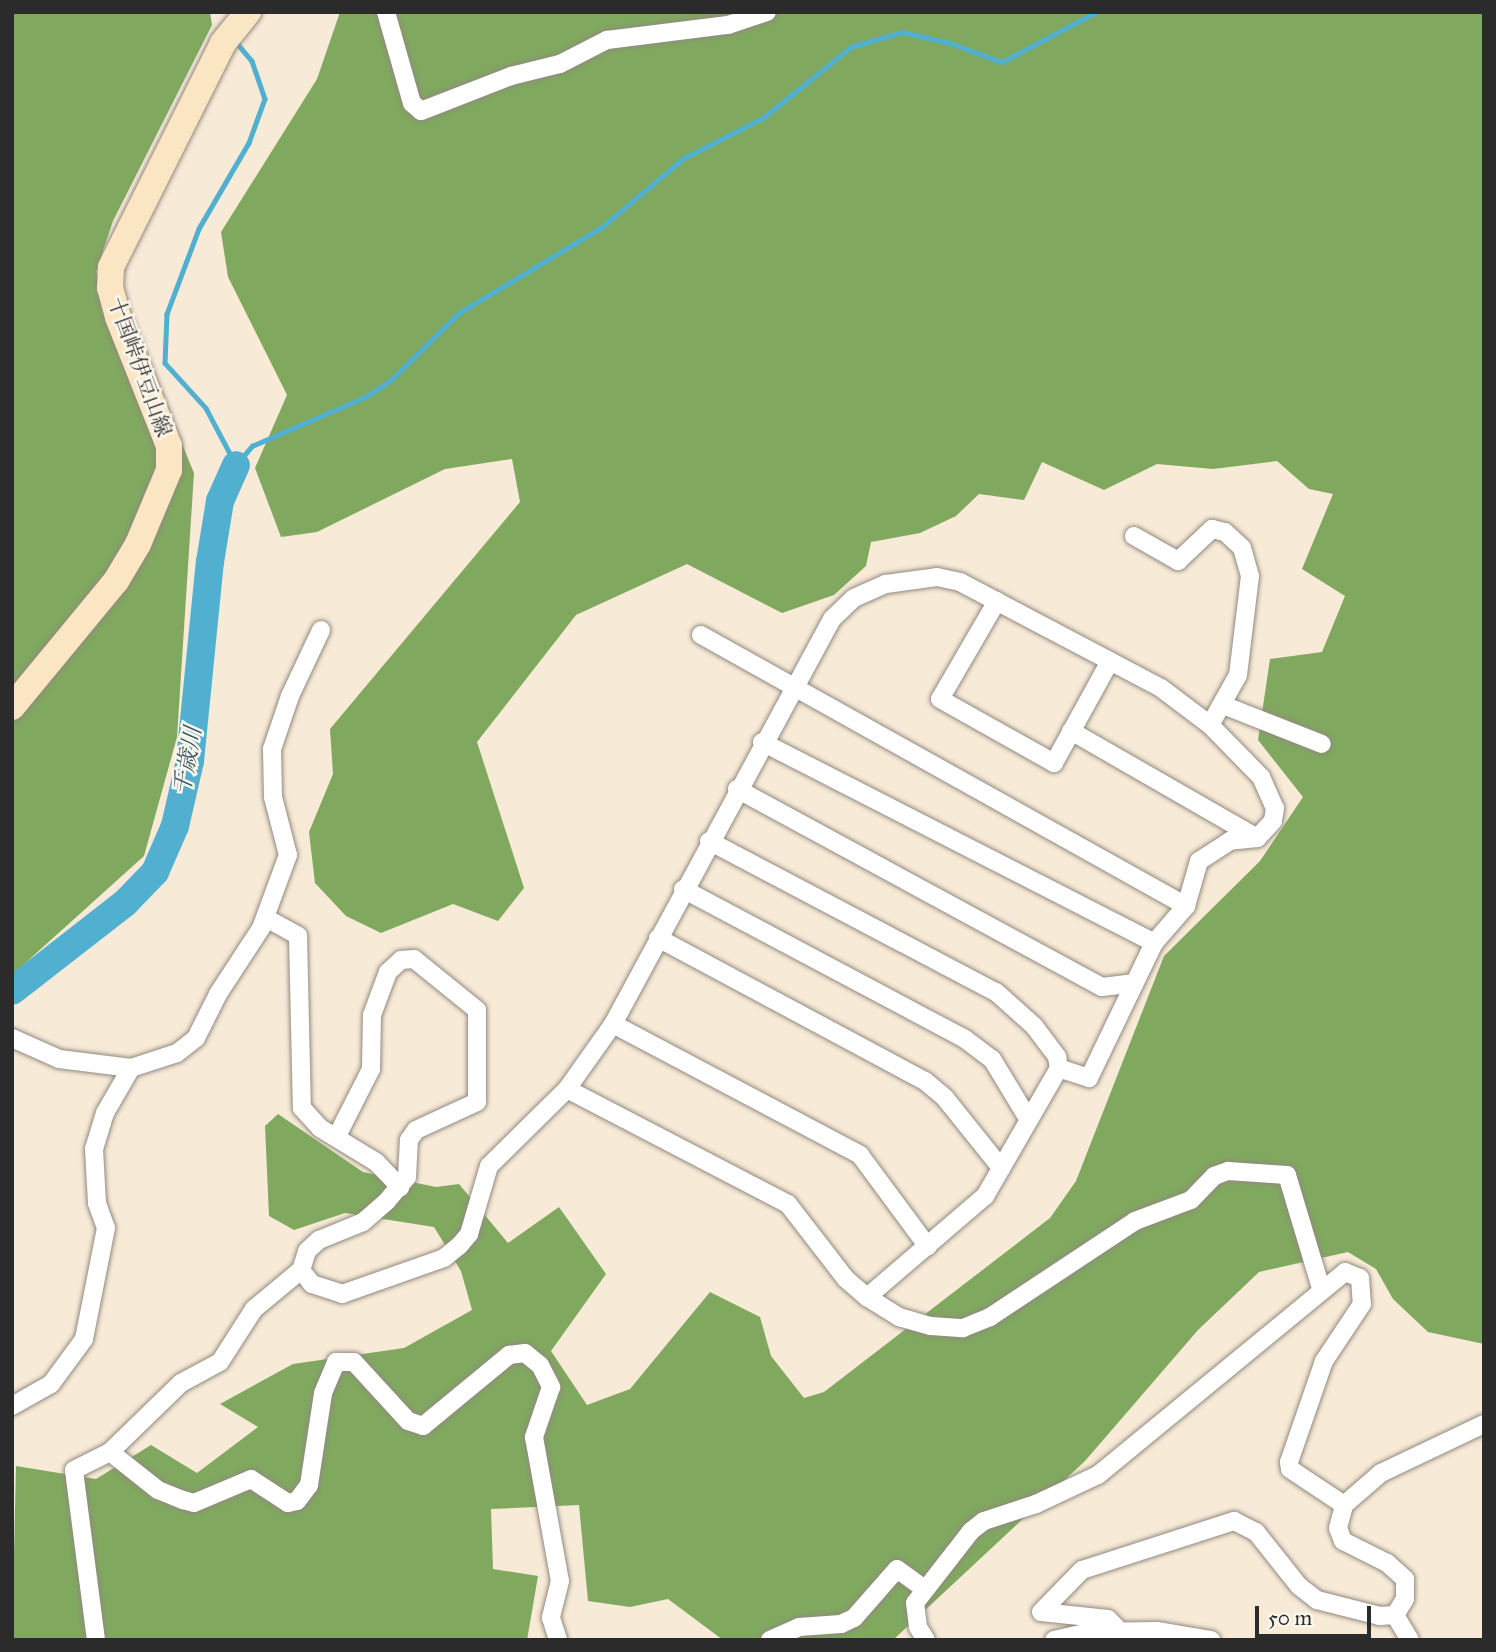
<!DOCTYPE html>
<html>
<head>
<meta charset="utf-8">
<style>
  body { margin:0 }
  #map { position:relative; width:1496px; height:1652px; overflow:hidden; background:#f7ead6; font-family:"IM FELL Great Primer","Noto Serif JP",serif }
  div>[style] { position:absolute }
  [style*='--x'] { left:calc(var(--x)*1px); top:calc(var(--y)*1px); width:calc(var(--w)*1px); rotate:calc(var(--a)*1deg) }
  .forest>* { inset:0; background:#80a85f }
  .stream>* { height:4.5px; margin:-2.25px; padding:0 2.25px; transform-origin:2.25px; border-radius:2.25px; background:#51afd0 }
  .river>* { height:28px; margin:-14px; padding:0 14px; transform-origin:14px; border-radius:14px; background:#51afd0 }
  .roads { filter:drop-shadow(0 0 2px #918a80) drop-shadow(0 0 2px #918a80) }
  .street>* { height:18px; margin:-9px; padding:0 9px; transform-origin:9px; border-radius:9px; background:#fff }
  .secondary>* { height:26px; margin:-13px; padding:0 13px; transform-origin:13px; border-radius:13px; background:#fbe6c4 }
  span { translate:-50% -50%; white-space:nowrap; text-align:center; line-height:1.15; -webkit-text-stroke:5px #fbf7ec; paint-order:stroke }
  .street-label { font-size:21px; color:#2b2b2b }
  .water-label { font-size:23px; color:#385965; font-style:italic }
  .frame { position:absolute; inset:0; border:14px solid #2b2b2b; pointer-events:none }
  .scale { position:absolute; left:1255px; top:1606px; width:116px; height:32px; box-sizing:border-box; border:4px solid #2b2b2b; border-top:0; padding-left:9px; font-size:21px; line-height:24px; white-space:nowrap; color:#2b2b2b; -webkit-text-stroke:5px #fbf7ec; paint-order:stroke }
</style>
</head>
<body>
<div id="map">
  <div class="forest">
    <div style="clip-path:polygon(12px 12px,210px 12px,212px 25px,113px 221px,96px 272px,159px 388px,194px 473px,177px 737px,144px 856px,12px 975px)"></div>
    <div style="clip-path:polygon(340px 12px,1484px 12px,1484px 1344px,1428px 1332px,1393px 1299px,1376px 1269px,1348px 1252px,1259px 1272px,1198px 1330px,1085px 1461px,893px 1640px,723px 1640px,668px 1599px,630px 1607px,588px 1601px,579px 1505px,491px 1509px,493px 1569px,538px 1576px,527px 1640px,12px 1640px,16px 1466px,96px 1479px,151px 1445px,197px 1473px,258px 1427px,220px 1404px,293px 1364px,404px 1348px,472px 1310px,461px 1271px,434px 1227px,345px 1213px,294px 1230px,269px 1216px,265px 1126px,278px 1114px,363px 1172px,436px 1187px,459px 1184px,508px 1243px,559px 1207px,606px 1274px,551px 1351px,587px 1405px,630px 1389px,710px 1292px,760px 1317px,771px 1356px,804px 1398px,824px 1392px,1050px 1218px,1076px 1181px,1164px 956px,1260px 861px,1303px 797px,1258px 740px,1270px 659px,1322px 652px,1345px 596px,1302px 569px,1333px 494px,1309px 489px,1277px 461px,1213px 469px,1157px 464px,1104px 490px,1042px 462px,1024px 500px,979px 494px,956px 516px,920px 533px,871px 542px,866px 566px,834px 595px,782px 613px,687px 564px,576px 615px,477px 742px,524px 888px,498px 921px,453px 904px,381px 933px,346px 916px,315px 883px,309px 832px,333px 774px,330px 729px,520px 502px,512px 459px,445px 469px,317px 532px,281px 537px,255px 468px,287px 395px,228px 277px,221px 232px,317px 79px)"></div>
  </div>
  <div class="stream">
    <div style="--x:236;--y:42;--w:25;--a:50"></div>
    <div style="--x:252;--y:61;--w:40;--a:71.1"></div>
    <div style="--x:265;--y:99;--w:47;--a:110"></div>
    <div style="--x:249;--y:143;--w:99;--a:120.2"></div>
    <div style="--x:199;--y:229;--w:91;--a:110.6"></div>
    <div style="--x:167;--y:314;--w:49;--a:92.3"></div>
    <div style="--x:165;--y:363;--w:61;--a:47.7"></div>
    <div style="--x:206;--y:408;--w:64;--a:62.2"></div>
    <div style="--x:236;--y:465;--w:25;--a:-50"></div>
    <div style="--x:252;--y:446;--w:125;--a:-23.5"></div>
    <div style="--x:367;--y:396;--w:29;--a:-34"></div>
    <div style="--x:391;--y:380;--w:95;--a:-44.6"></div>
    <div style="--x:459;--y:313;--w:167;--a:-31"></div>
    <div style="--x:602;--y:227;--w:107;--a:-40.1"></div>
    <div style="--x:684;--y:158;--w:89;--a:-26.9"></div>
    <div style="--x:763;--y:118;--w:113;--a:-38.9"></div>
    <div style="--x:851;--y:47;--w:53;--a:-16.4"></div>
    <div style="--x:902;--y:32;--w:49;--a:12.9"></div>
    <div style="--x:950;--y:43;--w:55;--a:20.1"></div>
    <div style="--x:1002;--y:62;--w:106;--a:-28"></div>
  </div>
  <div class="river">
    <div style="--x:12;--y:991;--w:143;--a:-37.9"></div>
    <div style="--x:125;--y:903;--w:43;--a:-45.9"></div>
    <div style="--x:155;--y:872;--w:50;--a:-66.5"></div>
    <div style="--x:175;--y:826;--w:67;--a:-77"></div>
    <div style="--x:190;--y:761;--w:200;--a:-84.3"></div>
    <div style="--x:210;--y:562;--w:62;--a:-80.7"></div>
    <div style="--x:220;--y:501;--w:39;--a:-66"></div>
  </div>
  <div class="roads">
    <div class="street">
      <div style="--x:386;--y:12;--w:95;--a:74.1"></div>
      <div style="--x:412;--y:103;--w:12;--a:42"></div>
      <div style="--x:421;--y:111;--w:97;--a:-21.3"></div>
      <div style="--x:511;--y:76;--w:50;--a:-13.8"></div>
      <div style="--x:560;--y:64;--w:53;--a:-27.1"></div>
      <div style="--x:607;--y:40;--w:122;--a:-7.1"></div>
      <div style="--x:728;--y:25;--w:41;--a:-18.4"></div>
      <div style="--x:1134;--y:536;--w:51;--a:29.6"></div>
      <div style="--x:1178;--y:561;--w:47;--a:-43.3"></div>
      <div style="--x:1212;--y:529;--w:13;--a:13"></div>
      <div style="--x:1225;--y:532;--w:23;--a:43"></div>
      <div style="--x:1242;--y:548;--w:29;--a:74"></div>
      <div style="--x:1250;--y:576;--w:100;--a:96.9"></div>
      <div style="--x:1238;--y:675;--w:57;--a:119.2"></div>
      <div style="--x:997;--y:601;--w:113;--a:120.2"></div>
      <div style="--x:940;--y:699;--w:131;--a:29.3"></div>
      <div style="--x:1054;--y:763;--w:116;--a:-61.2"></div>
      <div style="--x:701;--y:635;--w:556;--a:29.19"></div>
      <div style="--x:1223;--y:705;--w:106;--a:21.5"></div>
      <div style="--x:1071;--y:731;--w:215;--a:29.9"></div>
      <div style="--x:762;--y:742;--w:441;--a:27.1"></div>
      <div style="--x:737;--y:789;--w:415;--a:28.5"></div>
      <div style="--x:1102;--y:987;--w:31;--a:-7"></div>
      <div style="--x:709;--y:841;--w:324;--a:27.8"></div>
      <div style="--x:996;--y:992;--w:51;--a:41.8"></div>
      <div style="--x:1034;--y:1026;--w:39;--a:53"></div>
      <div style="--x:1057;--y:1057;--w:11;--a:80"></div>
      <div style="--x:683;--y:889;--w:319;--a:28"></div>
      <div style="--x:965;--y:1039;--w:34;--a:37"></div>
      <div style="--x:992;--y:1059;--w:71;--a:58.8"></div>
      <div style="--x:266;--y:918;--w:37;--a:29"></div>
      <div style="--x:298;--y:936;--w:172;--a:88.7"></div>
      <div style="--x:302;--y:1108;--w:27;--a:48"></div>
      <div style="--x:320;--y:1128;--w:66;--a:31.3"></div>
      <div style="--x:376;--y:1162;--w:35;--a:46"></div>
      <div style="--x:658;--y:938;--w:303;--a:28.2"></div>
      <div style="--x:925;--y:1081;--w:26;--a:40"></div>
      <div style="--x:945;--y:1098;--w:90;--a:51.3"></div>
      <div style="--x:613;--y:1024;--w:280;--a:27.9"></div>
      <div style="--x:860;--y:1155;--w:114;--a:53.5"></div>
      <div style="--x:12;--y:1038;--w:51;--a:24.1"></div>
      <div style="--x:59;--y:1059;--w:73;--a:7.1"></div>
      <div style="--x:131;--y:1068;--w:48;--a:-18.1"></div>
      <div style="--x:177;--y:1053;--w:24;--a:-38"></div>
      <div style="--x:196;--y:1038;--w:49;--a:-63.4"></div>
      <div style="--x:218;--y:994;--w:79;--a:-56.9"></div>
      <div style="--x:261;--y:928;--w:78;--a:-69.7"></div>
      <div style="--x:288;--y:855;--w:60;--a:-104.5"></div>
      <div style="--x:273;--y:797;--w:48;--a:-91.2"></div>
      <div style="--x:272;--y:749;--w:56;--a:-71.2"></div>
      <div style="--x:290;--y:696;--w:73;--a:-64.8"></div>
      <div style="--x:567;--y:1089;--w:249;--a:27.5"></div>
      <div style="--x:788;--y:1204;--w:95;--a:52.3"></div>
      <div style="--x:846;--y:1279;--w:28;--a:41"></div>
      <div style="--x:867;--y:1297;--w:38;--a:32"></div>
      <div style="--x:899;--y:1317;--w:33;--a:16"></div>
      <div style="--x:931;--y:1326;--w:32;--a:4"></div>
      <div style="--x:963;--y:1328;--w:29;--a:-22"></div>
      <div style="--x:990;--y:1317;--w:174;--a:-33.5"></div>
      <div style="--x:1135;--y:1221;--w:60;--a:-20.6"></div>
      <div style="--x:1191;--y:1200;--w:33;--a:-46"></div>
      <div style="--x:1214;--y:1176;--w:15;--a:-20"></div>
      <div style="--x:1228;--y:1171;--w:59;--a:3.9"></div>
      <div style="--x:1287;--y:1175;--w:118;--a:73.3"></div>
      <div style="--x:301;--y:1270;--w:18;--a:52"></div>
      <div style="--x:312;--y:1284;--w:32;--a:18"></div>
      <div style="--x:342;--y:1294;--w:108;--a:-19.4"></div>
      <div style="--x:444;--y:1258;--w:19;--a:-39"></div>
      <div style="--x:459;--y:1246;--w:16;--a:-50"></div>
      <div style="--x:469;--y:1234;--w:71;--a:-73.6"></div>
      <div style="--x:489;--y:1166;--w:110;--a:-44.6"></div>
      <div style="--x:567;--y:1089;--w:80;--a:-54.7"></div>
      <div style="--x:613;--y:1024;--w:460;--a:-61.6"></div>
      <div style="--x:832;--y:619;--w:30;--a:-44"></div>
      <div style="--x:854;--y:598;--w:35;--a:-24"></div>
      <div style="--x:886;--y:584;--w:51;--a:-7.8"></div>
      <div style="--x:937;--y:577;--w:24;--a:12"></div>
      <div style="--x:960;--y:582;--w:227;--a:27.8"></div>
      <div style="--x:1161;--y:688;--w:61;--a:37.1"></div>
      <div style="--x:1210;--y:725;--w:73;--a:45.6"></div>
      <div style="--x:1261;--y:777;--w:34;--a:66"></div>
      <div style="--x:1275;--y:808;--w:13;--a:99"></div>
      <div style="--x:1273;--y:821;--w:23;--a:133"></div>
      <div style="--x:1257;--y:838;--w:27;--a:174"></div>
      <div style="--x:1230;--y:841;--w:37;--a:147"></div>
      <div style="--x:1199;--y:861;--w:47;--a:106.1"></div>
      <div style="--x:1186;--y:906;--w:49;--a:130.9"></div>
      <div style="--x:1154;--y:943;--w:150;--a:115.7"></div>
      <div style="--x:1089;--y:1078;--w:32;--a:-162"></div>
      <div style="--x:1059;--y:1068;--w:148;--a:120"></div>
      <div style="--x:985;--y:1196;--w:155;--a:139.4"></div>
      <div style="--x:12;--y:1406;--w:45;--a:-29.4"></div>
      <div style="--x:51;--y:1384;--w:56;--a:-53.7"></div>
      <div style="--x:84;--y:1339;--w:113;--a:-78.8"></div>
      <div style="--x:106;--y:1228;--w:27;--a:-110"></div>
      <div style="--x:97;--y:1203;--w:54;--a:-93.2"></div>
      <div style="--x:94;--y:1149;--w:38;--a:-73"></div>
      <div style="--x:105;--y:1113;--w:52;--a:-60"></div>
      <div style="--x:110;--y:1452;--w:61;--a:38.4"></div>
      <div style="--x:158;--y:1490;--w:27;--a:22"></div>
      <div style="--x:183;--y:1500;--w:11;--a:15"></div>
      <div style="--x:194;--y:1503;--w:62;--a:-22.8"></div>
      <div style="--x:251;--y:1479;--w:44;--a:33"></div>
      <div style="--x:288;--y:1503;--w:9;--a:-13"></div>
      <div style="--x:297;--y:1501;--w:20;--a:-53"></div>
      <div style="--x:309;--y:1485;--w:93;--a:-81.3"></div>
      <div style="--x:323;--y:1393;--w:34;--a:-67"></div>
      <div style="--x:336;--y:1362;--w:18;--a:0"></div>
      <div style="--x:354;--y:1362;--w:80;--a:47.5"></div>
      <div style="--x:408;--y:1421;--w:16;--a:18"></div>
      <div style="--x:423;--y:1426;--w:112;--a:-39.5"></div>
      <div style="--x:509;--y:1355;--w:16;--a:-7"></div>
      <div style="--x:525;--y:1353;--w:19;--a:39"></div>
      <div style="--x:540;--y:1365;--w:25;--a:63"></div>
      <div style="--x:551;--y:1387;--w:53;--a:108.8"></div>
      <div style="--x:534;--y:1437;--w:146;--a:79.8"></div>
      <div style="--x:560;--y:1581;--w:38;--a:104"></div>
      <div style="--x:551;--y:1618;--w:23;--a:72"></div>
      <div style="--x:1395;--y:1615;--w:29;--a:59"></div>
      <div style="--x:1121;--y:1632;--w:18;--a:-135"></div>
      <div style="--x:1108;--y:1619;--w:67;--a:-174"></div>
      <div style="--x:1041;--y:1612;--w:59;--a:-45.7"></div>
      <div style="--x:1082;--y:1570;--w:160;--a:-17.9"></div>
      <div style="--x:1234;--y:1521;--w:25;--a:27"></div>
      <div style="--x:1256;--y:1532;--w:69;--a:51.5"></div>
      <div style="--x:1299;--y:1586;--w:23;--a:38"></div>
      <div style="--x:1317;--y:1600;--w:65;--a:14.3"></div>
      <div style="--x:1380;--y:1616;--w:15;--a:-4"></div>
      <div style="--x:1395;--y:1615;--w:19;--a:-58"></div>
      <div style="--x:1405;--y:1599;--w:20;--a:-90"></div>
      <div style="--x:1405;--y:1579;--w:24;--a:-138"></div>
      <div style="--x:1387;--y:1563;--w:49;--a:-153.4"></div>
      <div style="--x:1343;--y:1541;--w:14;--a:-111"></div>
      <div style="--x:1338;--y:1528;--w:24;--a:-75"></div>
      <div style="--x:1344;--y:1505;--w:49;--a:-40.9"></div>
      <div style="--x:1381;--y:1473;--w:114;--a:-25.4"></div>
      <div style="--x:96;--y:1640;--w:171;--a:-97.4"></div>
      <div style="--x:74;--y:1470;--w:40;--a:-26.6"></div>
      <div style="--x:110;--y:1452;--w:99;--a:-44.2"></div>
      <div style="--x:181;--y:1383;--w:44;--a:-28.3"></div>
      <div style="--x:220;--y:1362;--w:63;--a:-57.3"></div>
      <div style="--x:254;--y:1309;--w:61;--a:-39.7"></div>
      <div style="--x:301;--y:1270;--w:20;--a:-72"></div>
      <div style="--x:307;--y:1251;--w:16;--a:-43"></div>
      <div style="--x:319;--y:1240;--w:48;--a:-22.2"></div>
      <div style="--x:363;--y:1222;--w:32;--a:-41"></div>
      <div style="--x:387;--y:1201;--w:31;--a:-50"></div>
      <div style="--x:407;--y:1177;--w:37;--a:-87"></div>
      <div style="--x:409;--y:1140;--w:12;--a:-55"></div>
      <div style="--x:416;--y:1130;--w:67;--a:-24.7"></div>
      <div style="--x:477;--y:1102;--w:92;--a:-90"></div>
      <div style="--x:477;--y:1010;--w:81;--a:-141"></div>
      <div style="--x:414;--y:959;--w:13;--a:176"></div>
      <div style="--x:401;--y:960;--w:18;--a:137"></div>
      <div style="--x:388;--y:972;--w:46;--a:110.4"></div>
      <div style="--x:372;--y:1015;--w:54;--a:91.1"></div>
      <div style="--x:371;--y:1069;--w:75;--a:116.9"></div>
      <div style="--x:770;--y:1640;--w:32;--a:-24"></div>
      <div style="--x:799;--y:1627;--w:42;--a:-4.1"></div>
      <div style="--x:841;--y:1624;--w:14;--a:-25"></div>
      <div style="--x:854;--y:1618;--w:65;--a:-48.7"></div>
      <div style="--x:897;--y:1569;--w:34;--a:36"></div>
      <div style="--x:926;--y:1640;--w:15;--a:-122"></div>
      <div style="--x:918;--y:1627;--w:24;--a:-97"></div>
      <div style="--x:915;--y:1603;--w:91;--a:-52.1"></div>
      <div style="--x:971;--y:1531;--w:16;--a:-38"></div>
      <div style="--x:984;--y:1521;--w:55;--a:-18.1"></div>
      <div style="--x:1036;--y:1504;--w:68;--a:-25.1"></div>
      <div style="--x:1098;--y:1475;--w:320;--a:-39.4"></div>
      <div style="--x:1345;--y:1272;--w:16;--a:22"></div>
      <div style="--x:1360;--y:1278;--w:26;--a:86"></div>
      <div style="--x:1362;--y:1304;--w:69;--a:123.7"></div>
      <div style="--x:1324;--y:1361;--w:107;--a:109.1"></div>
      <div style="--x:1289;--y:1462;--w:7;--a:82"></div>
      <div style="--x:1290;--y:1469;--w:65;--a:33.7"></div>
      <div style="--x:1054;--y:1640;--w:36;--a:-13"></div>
      <div style="--x:1089;--y:1632;--w:68;--a:-0.8"></div>
      <div style="--x:1157;--y:1631;--w:55;--a:9.5"></div>
    </div>
    <div class="secondary">
      <div style="--x:12;--y:707;--w:163;--a:-50.5"></div>
      <div style="--x:116;--y:581;--w:43;--a:-59.3"></div>
      <div style="--x:138;--y:544;--w:80;--a:-67.3"></div>
      <div style="--x:169;--y:470;--w:24;--a:-90"></div>
      <div style="--x:169;--y:446;--w:139;--a:-111.6"></div>
      <div style="--x:118;--y:317;--w:30;--a:-105"></div>
      <div style="--x:110;--y:288;--w:21;--a:-87"></div>
      <div style="--x:111;--y:267;--w:250;--a:-63.4"></div>
      <div style="--x:223;--y:43;--w:40;--a:-51"></div>
    </div>
  </div>
  <div class="street-label">
    <span style="left:140px;top:367px;rotate:70deg">十国峠伊豆山線</span>
  </div>
  <div class="water-label">
    <span style="left:187px;top:761px;rotate:-80deg">千歳川</span>
  </div>
  <div class="frame"></div>
  <div class="scale">50 m</div>
</div>
</body>
</html>
